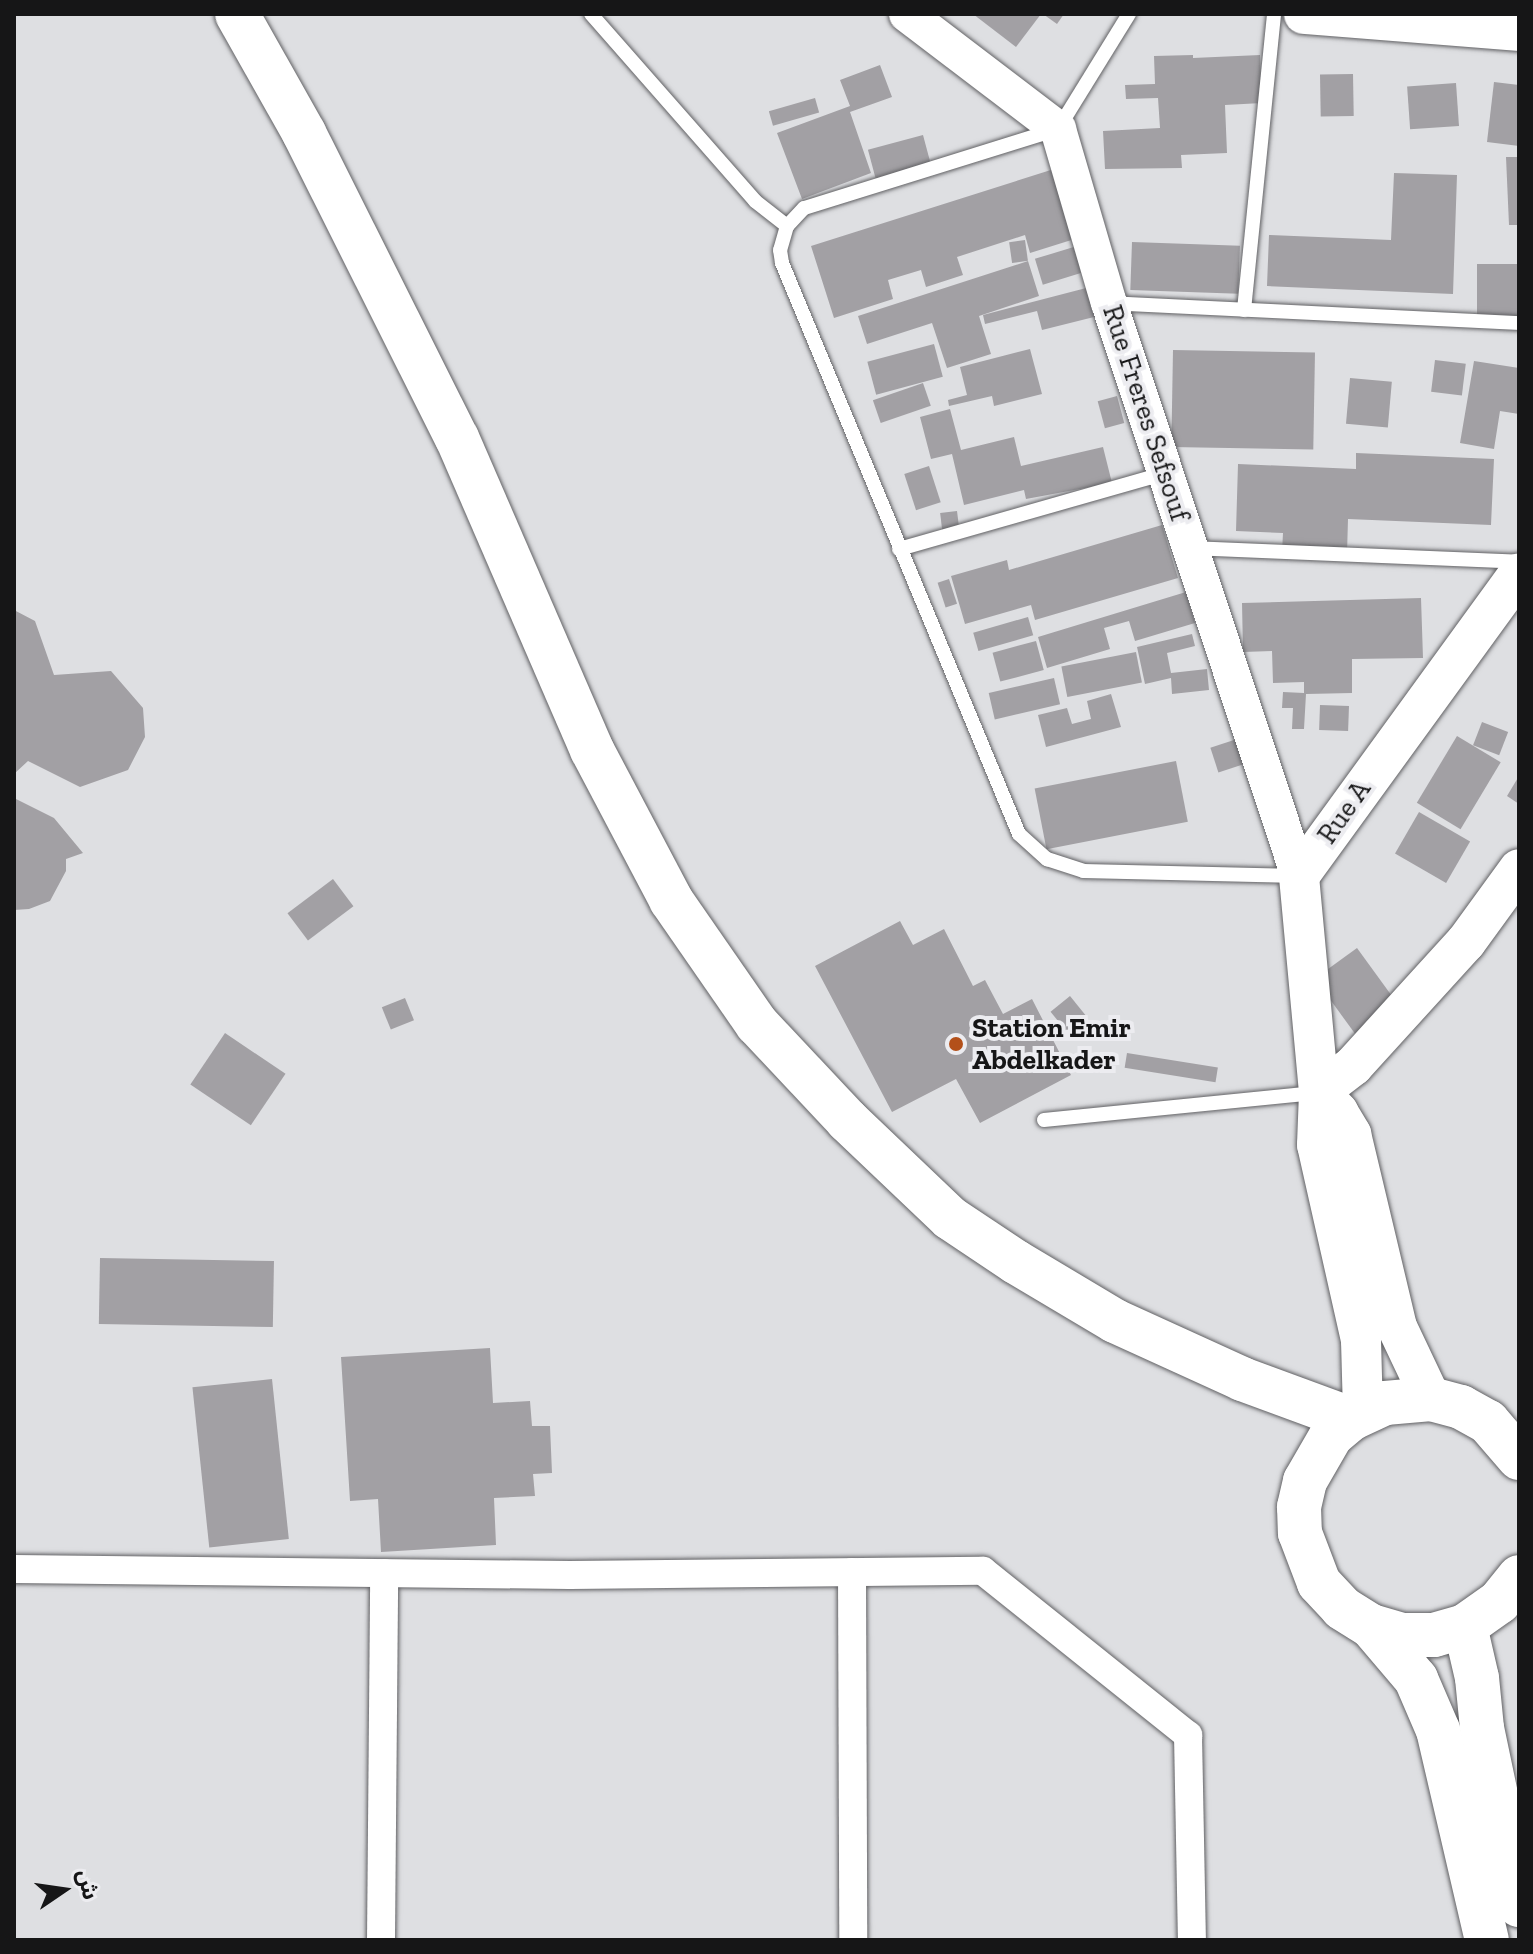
<!DOCTYPE html>
<html>
<head>
<meta charset="utf-8">
<style>
  body { margin:0 }
  #map { position:relative; width:1533px; height:1954px; overflow:hidden; background:#dedfe2; font-family:"Zilla Slab","Noto Sans Arabic",serif }
  div>[style] { position:absolute }
  [style*='--x'] { left:calc(var(--x)*1px); top:calc(var(--y)*1px); width:calc(var(--w)*1px); rotate:calc(var(--a)*1deg) }
  .building>* { inset:0; background:#a2a0a4; transform-origin:0 0 }
  .roads { filter:drop-shadow(0 0 2px #616164) drop-shadow(0 0 2px #616164) }
  .service>* { height:14px; margin:-7px; padding:0 7px; transform-origin:7px; border-radius:7px; background:#fff }
  .minor>* { height:28px; margin:-14px; padding:0 14px; transform-origin:14px; border-radius:14px; background:#fff }
  .tertiary>* { height:36px; margin:-18px; padding:0 18px; transform-origin:18px; border-radius:18px; background:#fff }
  .secondary>* { height:40px; margin:-20px; padding:0 20px; transform-origin:20px; border-radius:20px; background:#fff }
  .primary>* { height:44px; margin:-22px; padding:0 22px; transform-origin:22px; border-radius:22px; background:#fff }
  .trunk>* { height:44px; margin:-22px; padding:0 22px; transform-origin:22px; border-radius:22px; background:#fff }
  .dots>* { width:22px; height:22px; translate:-50% -50%; box-sizing:border-box; border:4px solid #ececf0; border-radius:50% }
  span { translate:-50% -50%; white-space:nowrap; text-align:center; line-height:1.15; -webkit-text-stroke:8px #ececf0; paint-order:stroke }
  .street-label { font-size:28px; color:#161617 }
  .poi-label { font-size:28px; color:#161617; font-weight:700 }
  .left { translate:0 -50%; text-align:left }
  .frame { position:absolute; inset:0; border:16px solid #161617; pointer-events:none }
  .north { position:absolute; left:24px; top:1850px; width:80px; height:80px; -webkit-text-stroke:6px #ececf0; paint-order:stroke; rotate:77deg; font-size:22px; font-weight:700; line-height:32px; text-align:center; color:#161617 }
  .north::after { content:''; display:block; margin:auto; width:28px; height:36px; background:#161617; clip-path:polygon(50% 0,100% 100%,50% 72%,0 100%) }
</style>
</head>
<body>
<div id="map">
  <div class="building">
    <div style="clip-path:polygon(973px 14px,1041px 14px,1016px 47px)"></div>
    <div style="clip-path:polygon(1043px 14px,1064px 14px,1057px 24px)"></div>
    <div style="clip-path:polygon(1193px 55px,1193px 58px,1260px 55px,1262px 103px,1225px 105px,1227px 153px,1181px 155px,1182px 168px,1105px 169px,1103px 131px,1160px 128px,1158px 98px,1126px 99px,1125px 85px,1155px 84px,1154px 56px)"></div>
    <div style="clip-path:polygon(880px 65px,892px 97px,850px 112px,871px 173px,802px 199px,777px 133px,850px 106px,840px 80px)"></div>
    <div style="left:1353px;top:74px;width:42px;height:33px;rotate:89deg"></div>
    <div style="clip-path:polygon(1494px 82px,1519px 85px,1519px 146px,1487px 142px)"></div>
    <div style="left:1456px;top:83px;width:43px;height:49px;rotate:86deg"></div>
    <div style="left:815px;top:98px;width:15px;height:48px;rotate:74deg"></div>
    <div style="left:923px;top:135px;width:31px;height:57px;rotate:75deg"></div>
    <div style="clip-path:polygon(1506px 157px,1519px 157px,1519px 225px,1509px 225px)"></div>
    <div style="clip-path:polygon(1054px 169px,1081px 237px,1030px 253px,1025px 235px,957px 257px,963px 275px,926px 287px,921px 270px,888px 280px,893px 299px,834px 318px,811px 246px)"></div>
    <div style="clip-path:polygon(1394px 173px,1457px 175px,1453px 294px,1267px 286px,1269px 235px,1391px 240px)"></div>
    <div style="left:1025px;top:240px;width:21px;height:16px;rotate:82deg"></div>
    <div style="left:1132px;top:242px;width:108px;height:48px;rotate:2deg"></div>
    <div style="left:1077px;top:246px;width:27px;height:44px;rotate:73deg"></div>
    <div style="clip-path:polygon(1028px 261px,1039px 296px,979px 316px,991px 354px,947px 368px,932px 323px,867px 344px,858px 316px)"></div>
    <div style="left:1477px;top:264px;width:42px;height:59px"></div>
    <div style="clip-path:polygon(1090px 287px,1098px 316px,1042px 330px,1037px 311px,985px 324px,983px 315px)"></div>
    <div style="left:934px;top:344px;width:34px;height:69px;rotate:75deg"></div>
    <div style="clip-path:polygon(1030px 349px,1042px 394px,994px 406px,992px 396px,949px 406px,948px 400px,967px 395px,960px 367px)"></div>
    <div style="left:1173px;top:350px;width:142px;height:97px;rotate:1deg"></div>
    <div style="left:1435px;top:360px;width:31px;height:32px;rotate:7deg"></div>
    <div style="clip-path:polygon(1474px 361px,1519px 368px,1519px 414px,1500px 411px,1494px 449px,1460px 443px)"></div>
    <div style="left:1350px;top:378px;width:42px;height:46px;rotate:5deg"></div>
    <div style="left:923px;top:383px;width:24px;height:53px;rotate:71deg"></div>
    <div style="left:1117px;top:396px;width:28px;height:20px;rotate:75deg"></div>
    <div style="clip-path:polygon(950px 409px,961px 450px,1014px 437px,1021px 466px,1103px 447px,1112px 483px,1026px 499px,1024px 490px,964px 505px,952px 454px,931px 459px,920px 417px)"></div>
    <div style="clip-path:polygon(1356px 453px,1494px 459px,1491px 525px,1348px 519px,1347px 554px,1282px 552px,1283px 533px,1236px 531px,1238px 464px,1356px 469px)"></div>
    <div style="left:929px;top:466px;width:38px;height:26px;rotate:72deg"></div>
    <div style="left:957px;top:511px;width:17px;height:17px;rotate:83deg"></div>
    <div style="clip-path:polygon(1162px 525px,1178px 578px,1035px 620px,1031px 605px,965px 624px,951px 576px,1007px 560px,1009px 570px)"></div>
    <div style="left:949px;top:579px;width:26px;height:12px;rotate:72deg"></div>
    <div style="clip-path:polygon(1186px 592px,1195px 623px,1135px 641px,1129px 621px,1104px 628px,1110px 649px,1047px 668px,1038px 637px)"></div>
    <div style="clip-path:polygon(1421px 598px,1423px 658px,1352px 659px,1352px 693px,1306px 694px,1304px 729px,1292px 729px,1293px 708px,1282px 708px,1283px 692px,1304px 693px,1304px 682px,1273px 683px,1272px 651px,1243px 652px,1242px 603px)"></div>
    <div style="clip-path:polygon(14px 610px,35px 621px,54px 675px,111px 671px,143px 708px,145px 737px,128px 770px,80px 787px,28px 761px,14px 774px)"></div>
    <div style="left:1028px;top:617px;width:19px;height:57px;rotate:74deg"></div>
    <div style="clip-path:polygon(1192px 634px,1195px 646px,1167px 653px,1171px 673px,1207px 669px,1209px 690px,1172px 694px,1171px 678px,1145px 684px,1137px 647px)"></div>
    <div style="left:1036px;top:641px;width:30px;height:45px;rotate:75deg"></div>
    <div style="left:1136px;top:652px;width:31px;height:76px;rotate:79deg"></div>
    <div style="left:1054px;top:678px;width:27px;height:67px;rotate:77deg"></div>
    <div style="clip-path:polygon(1111px 694px,1121px 727px,1046px 747px,1038px 715px,1067px 708px,1072px 724px,1091px 719px,1087px 701px)"></div>
    <div style="left:1320px;top:705px;width:29px;height:25px;rotate:2deg"></div>
    <div style="left:1482px;top:722px;width:28px;height:25px;rotate:21deg"></div>
    <div style="left:1457px;top:736px;width:51px;height:78px;rotate:31deg"></div>
    <div style="left:1237px;top:739px;width:26px;height:28px;rotate:72deg"></div>
    <div style="left:1176px;top:761px;width:62px;height:144px;rotate:79deg"></div>
    <div style="clip-path:polygon(1519px 776px,1519px 804px,1507px 796px)"></div>
    <div style="clip-path:polygon(14px 798px,54px 818px,83px 853px,66px 859px,66px 871px,50px 901px,29px 909px,14px 910px)"></div>
    <div style="left:1419px;top:812px;width:59px;height:48px;rotate:30deg"></div>
    <div style="left:333px;top:879px;width:34px;height:57px;rotate:53deg"></div>
    <div style="clip-path:polygon(900px 921px,913px 945px,944px 929px,973px 986px,985px 980px,1003px 1014px,1032px 999px,1071px 1075px,980px 1123px,956px 1079px,892px 1112px,815px 966px)"></div>
    <div style="left:1357px;top:948px;width:77px;height:52px;rotate:54deg"></div>
    <div style="left:1070px;top:996px;width:26px;height:25px;rotate:51deg"></div>
    <div style="left:405px;top:998px;width:24px;height:25px;rotate:68deg"></div>
    <div style="left:225px;top:1033px;width:73px;height:62px;rotate:34deg"></div>
    <div style="left:1127px;top:1053px;width:92px;height:15px;rotate:9deg"></div>
    <div style="left:100px;top:1258px;width:174px;height:66px;rotate:1deg"></div>
    <div style="clip-path:polygon(490px 1348px,493px 1403px,530px 1401px,532px 1426px,550px 1426px,552px 1473px,533px 1474px,535px 1496px,494px 1498px,496px 1545px,381px 1552px,378px 1499px,350px 1501px,341px 1357px)"></div>
    <div style="left:272px;top:1379px;width:161px;height:80px;rotate:84deg"></div>
  </div>
  <div class="roads">
    <div class="service">
      <div style="--x:591;--y:14;--w:249;--a:48.7"></div>
      <div style="--x:755;--y:201;--w:41;--a:38"></div>
      <div style="--x:1129;--y:14;--w:135;--a:121.7"></div>
      <div style="--x:1058;--y:129;--w:266;--a:162.7"></div>
      <div style="--x:804;--y:208;--w:25;--a:133"></div>
      <div style="--x:787;--y:226;--w:25;--a:106"></div>
      <div style="--x:780;--y:250;--w:13;--a:81"></div>
      <div style="--x:782;--y:263;--w:618;--a:67.46"></div>
      <div style="--x:1019;--y:834;--w:38;--a:42"></div>
      <div style="--x:1047;--y:859;--w:38;--a:18"></div>
      <div style="--x:1083;--y:871;--w:216;--a:1.3"></div>
      <div style="--x:1109;--y:303;--w:410;--a:2.8"></div>
      <div style="--x:1244;--y:310;--w:298;--a:-84.2"></div>
      <div style="--x:1191;--y:548;--w:328;--a:2.4"></div>
      <div style="--x:899;--y:549;--w:277;--a:-15.9"></div>
      <div style="--x:1044;--y:1120;--w:272;--a:-5.7"></div>
    </div>
    <div class="minor">
      <div style="--x:14;--y:1569;--w:556;--a:0.62"></div>
      <div style="--x:570;--y:1575;--w:413;--a:-0.6"></div>
      <div style="--x:983;--y:1571;--w:263;--a:38.7"></div>
      <div style="--x:1188;--y:1735;--w:205;--a:88.9"></div>
      <div style="--x:852;--y:1572;--w:368;--a:89.8"></div>
      <div style="--x:381;--y:1940;--w:367;--a:-89.5"></div>
    </div>
    <div class="tertiary">
      <div style="--x:907;--y:14;--w:190;--a:37.3"></div>
      <div style="--x:1058;--y:129;--w:181;--a:73.7"></div>
      <div style="--x:1109;--y:303;--w:604;--a:71.66"></div>
    </div>
    <div class="secondary">
      <div style="--x:1304;--y:14;--w:216;--a:4.5"></div>
      <div style="--x:1319;--y:1092;--w:28;--a:46"></div>
      <div style="--x:1338;--y:1112;--w:26;--a:59"></div>
      <div style="--x:1351;--y:1134;--w:198;--a:76.6"></div>
      <div style="--x:1397;--y:1327;--w:80;--a:64.7"></div>
      <div style="--x:1319;--y:1092;--w:43;--a:-37.4"></div>
      <div style="--x:1353;--y:1066;--w:168;--a:-47.7"></div>
      <div style="--x:1466;--y:942;--w:90;--a:-54"></div>
      <div style="--x:1363;--y:1412;--w:72;--a:-91.6"></div>
      <div style="--x:1361;--y:1340;--w:200;--a:-102.7"></div>
      <div style="--x:1317;--y:1145;--w:53;--a:-87.8"></div>
      <div style="--x:1319;--y:1092;--w:217;--a:-95.3"></div>
      <div style="--x:1299;--y:876;--w:374;--a:-54"></div>
    </div>
    <div class="primary">
      <div style="--x:1519;--y:1458;--w:48;--a:-130.7"></div>
      <div style="--x:1488;--y:1422;--w:31;--a:-151"></div>
      <div style="--x:1461;--y:1407;--w:31;--a:-165"></div>
      <div style="--x:1431;--y:1399;--w:46;--a:175"></div>
      <div style="--x:1385;--y:1403;--w:38;--a:155"></div>
      <div style="--x:1351;--y:1419;--w:26;--a:140"></div>
      <div style="--x:1331;--y:1436;--w:52;--a:120"></div>
      <div style="--x:1305;--y:1481;--w:27;--a:103"></div>
      <div style="--x:1299;--y:1507;--w:26;--a:88"></div>
      <div style="--x:1300;--y:1533;--w:53;--a:69.2"></div>
      <div style="--x:1319;--y:1583;--w:34;--a:47"></div>
      <div style="--x:1342;--y:1608;--w:34;--a:32"></div>
      <div style="--x:1371;--y:1626;--w:32;--a:16"></div>
      <div style="--x:1402;--y:1635;--w:32;--a:0"></div>
      <div style="--x:1434;--y:1635;--w:32;--a:-16"></div>
      <div style="--x:1465;--y:1626;--w:42;--a:-35.2"></div>
      <div style="--x:1499;--y:1602;--w:32;--a:-51"></div>
      <div style="--x:1371;--y:1626;--w:70;--a:49.7"></div>
      <div style="--x:1416;--y:1679;--w:56;--a:66.7"></div>
      <div style="--x:1438;--y:1730;--w:216;--a:76.9"></div>
      <div style="--x:1465;--y:1626;--w:53;--a:77"></div>
      <div style="--x:1477;--y:1678;--w:50;--a:84.3"></div>
      <div style="--x:1482;--y:1728;--w:181;--a:78.2"></div>
    </div>
    <div class="trunk">
      <div style="--x:237;--y:14;--w:137;--a:60.6"></div>
      <div style="--x:304;--y:133;--w:341;--a:63.4"></div>
      <div style="--x:457;--y:438;--w:340;--a:66.6"></div>
      <div style="--x:592;--y:750;--w:170;--a:62.2"></div>
      <div style="--x:671;--y:900;--w:151;--a:55.3"></div>
      <div style="--x:757;--y:1024;--w:132;--a:46.8"></div>
      <div style="--x:847;--y:1120;--w:142;--a:43.6"></div>
      <div style="--x:950;--y:1218;--w:79;--a:33.7"></div>
      <div style="--x:1016;--y:1262;--w:115;--a:30.8"></div>
      <div style="--x:1115;--y:1321;--w:140;--a:24.5"></div>
      <div style="--x:1242;--y:1379;--w:116;--a:20.2"></div>
    </div>
  </div>
  <div class="dots">
    <div style="left:956px;top:1044px;background:#b3501a"></div>
  </div>
  <div class="street-label">
    <span style="left:1146px;top:413px;rotate:72deg">Rue Freres Sefsouf</span>
    <span style="left:1344px;top:812px;rotate:-55deg">Rue A</span>
  </div>
  <div class="poi-label">
    <span class="left" style="left:972px;top:1044px">Station Emir<br>Abdelkader</span>
  </div>
  <div class="frame"></div>
  <div class="north">ش</div>
</div>
</body>
</html>
